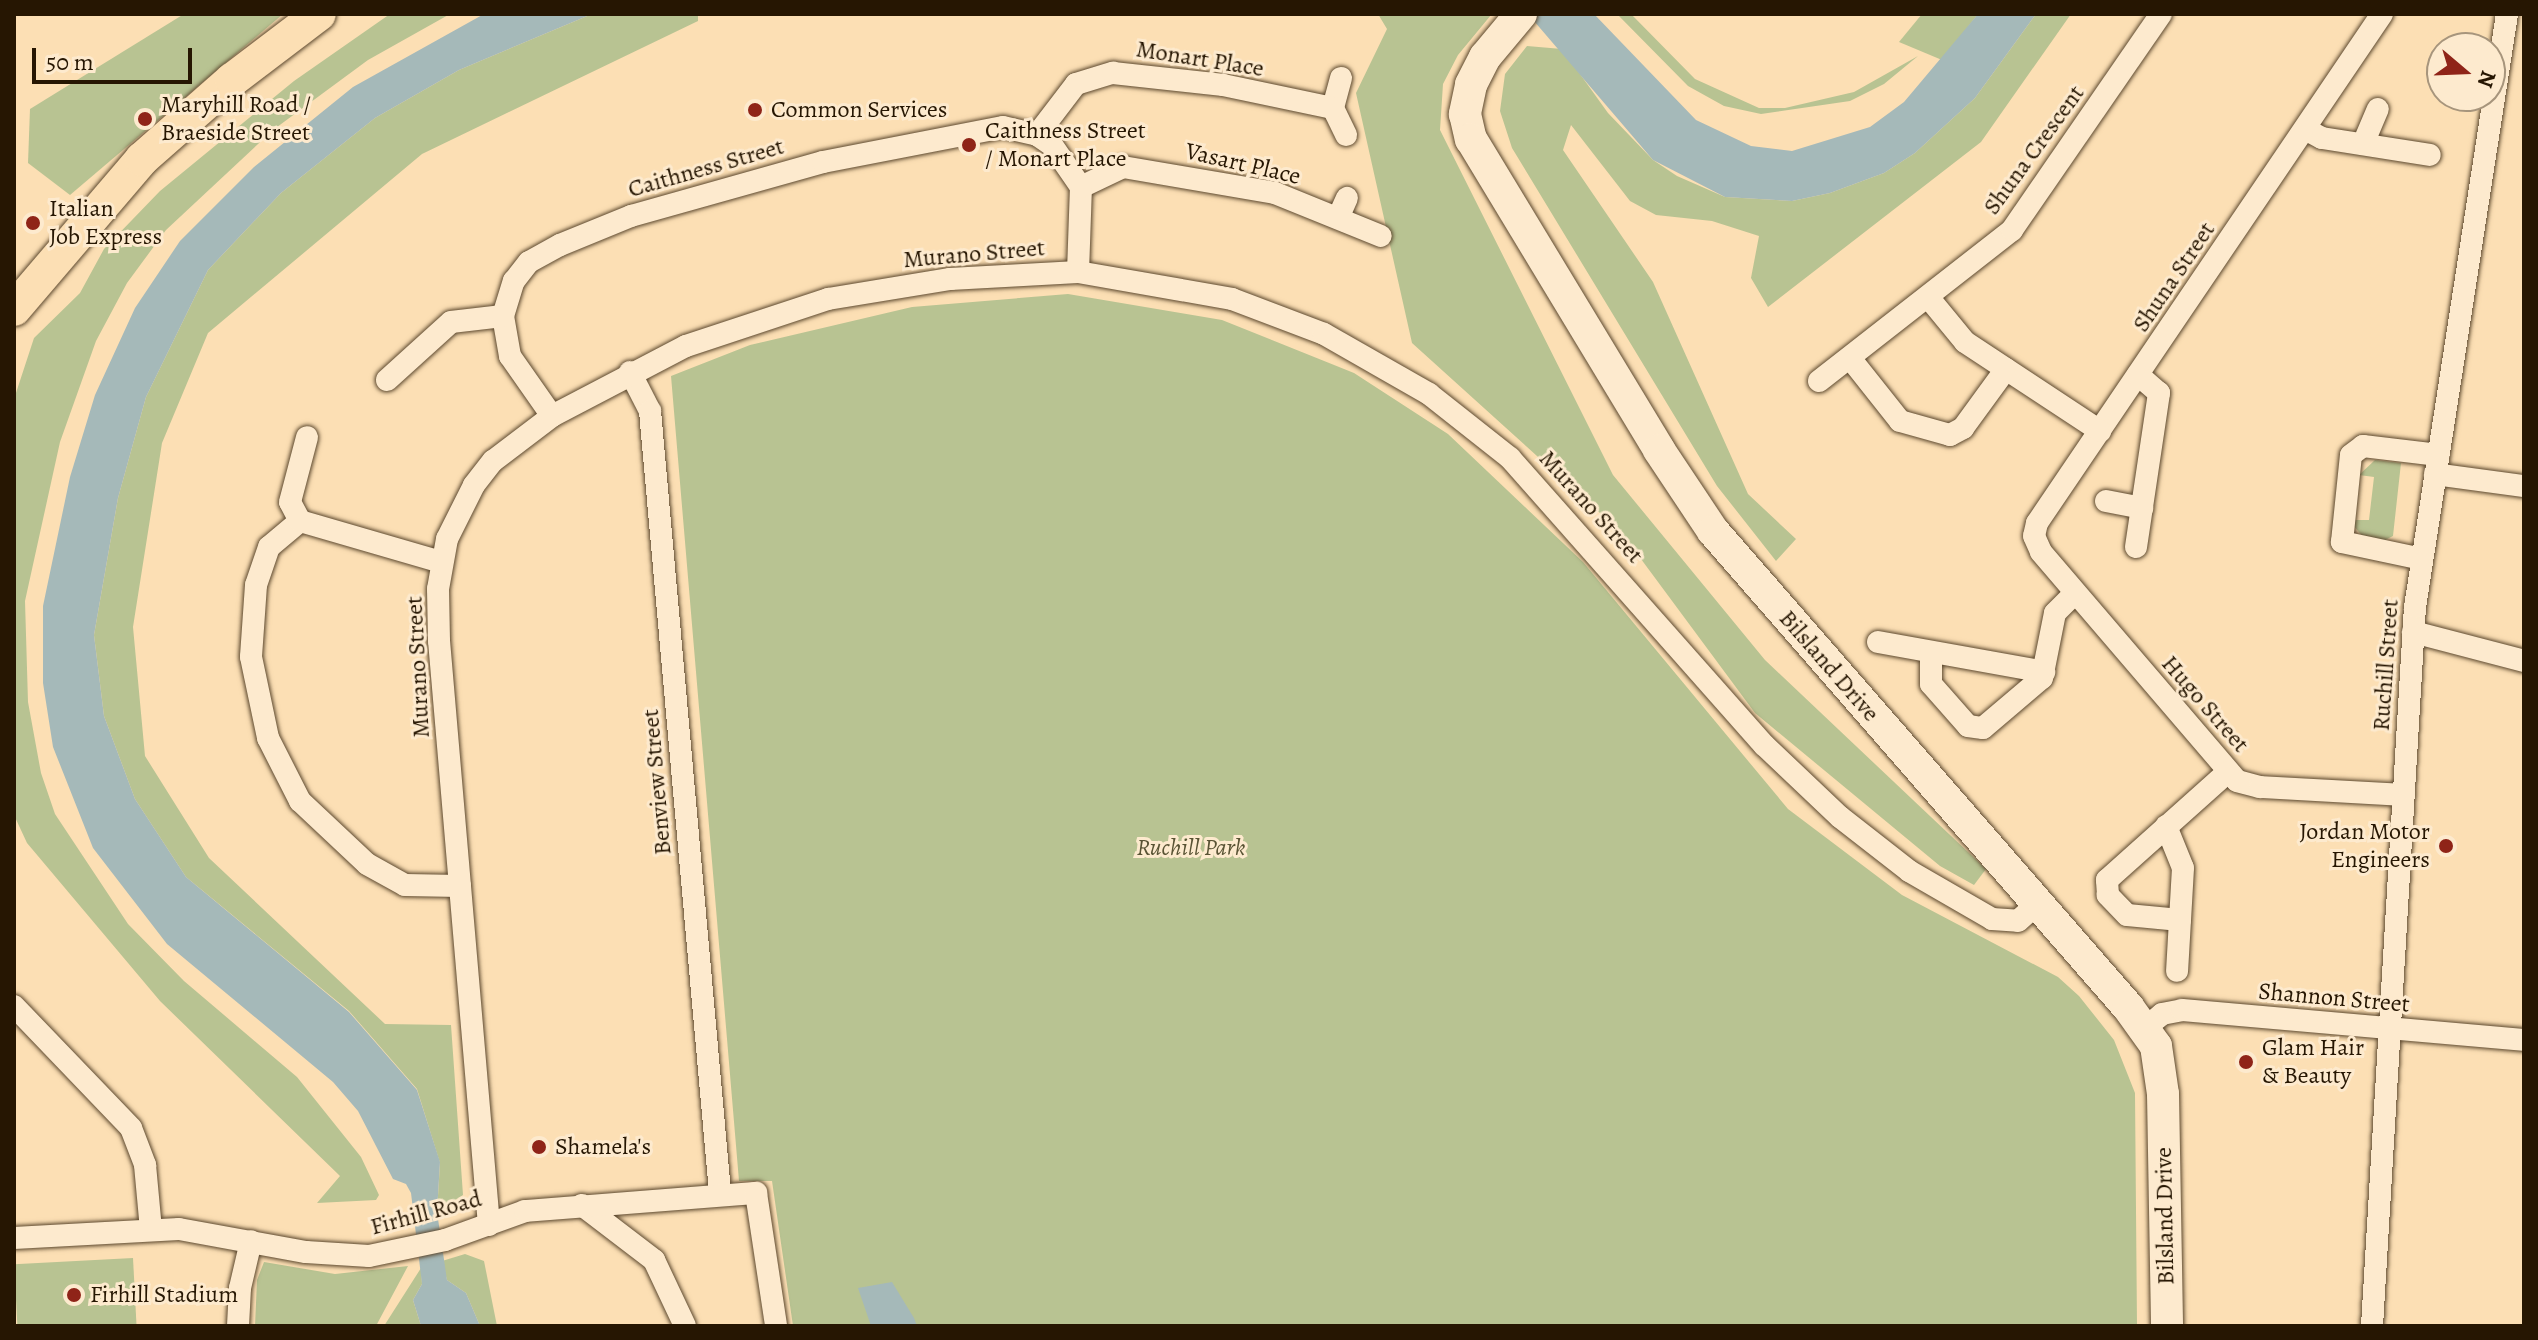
<!DOCTYPE html>
<html>
<head>
<meta charset="utf-8">
<style>
  body { margin:0 }
  #map { position:relative; width:2538px; height:1340px; overflow:hidden; background:#fcdfb4; font-family:Alegreya,serif }
  div>[style] { position:absolute }
  [style*='--x'] { left:calc(var(--x)*1px); top:calc(var(--y)*1px); width:calc(var(--w)*1px); rotate:calc(var(--a)*1deg) }
  .green>* { inset:0; background:#b8c392; transform-origin:0 0 }
  .water>* { inset:0; background:#a5b9b9 }
  .roads { filter:drop-shadow(0 0 2px #5c482e) drop-shadow(0 0 2px #5c482e) }
  .street>* { height:22px; margin:-11px; padding:0 11px; transform-origin:11px; border-radius:11px; background:#fdeace }
  .secondary>* { height:32px; margin:-16px; padding:0 16px; transform-origin:16px; border-radius:16px; background:#fdeace }
  .primary>* { height:34px; margin:-17px; padding:0 17px; transform-origin:17px; border-radius:17px; background:#fcdfb4 }
  .dots>* { width:22px; height:22px; translate:-50% -50%; box-sizing:border-box; border:4px solid #fdeace; border-radius:50% }
  span { translate:-50% -50%; white-space:nowrap; text-align:center; line-height:1.15; -webkit-text-stroke:6px #fdeace; paint-order:stroke }
  .street-label { font-size:24px; color:#261602 }
  .poi-label { font-size:24px; color:#261602 }
  .left { translate:0 -50%; text-align:left }
  .right { translate:-100% -50%; text-align:right }
  .park-label { font-size:24px; color:#595334; font-style:italic }
  .frame { position:absolute; inset:0; border:16px solid #261602; pointer-events:none }
  .north { position:absolute; left:2426px; top:32px; width:80px; height:80px; box-sizing:border-box; background:#fdeace; border:2px solid #a7957c; border-radius:50%; rotate:109deg; font-size:22px; font-weight:700; line-height:32px; text-align:center; color:#261602 }
  .north::after { content:''; display:block; margin:auto; width:28px; height:36px; background:#8f2418; clip-path:polygon(50% 0,100% 100%,50% 72%,0 100%) }
  .scale { position:absolute; left:32px; top:48px; width:160px; height:36px; box-sizing:border-box; border:4px solid #261602; border-top:0; padding-left:10px; font-size:24px; line-height:28px; white-space:nowrap; color:#261602; -webkit-text-stroke:6px #fdeace; paint-order:stroke }
</style>
</head>
<body>
<div id="map">
  <div class="green">
    <div style="clip-path:polygon(184px 14px,283px 14px,70px 195px,28px 163px,30px 109px)"></div>
    <div style="clip-path:polygon(390px 14px,450px 14px,368px 60px,273px 130px,166px 230px,127px 283px,96px 341px,60px 442px,25px 601px,28px 702px,41px 773px,55px 814px,128px 924px,184px 981px,297px 1077px,361px 1157px,379px 1195px,376px 1200px,317px 1203px,340px 1176px,160px 1001px,27px 843px,14px 815px,14px 399px,34px 338px,80px 293px,104px 249px,160px 191px,294px 81px)"></div>
    <div style="clip-path:polygon(592px 14px,698px 14px,698px 21px,422px 154px,208px 333px,162px 443px,133px 627px,145px 756px,209px 858px,385px 1024px,451px 1025px,463px 1195px,437px 1212px,440px 1163px,417px 1089px,349px 1011px,186px 877px,135px 799px,104px 716px,94px 635px,118px 498px,146px 397px,208px 270px,281px 193px,375px 118px,459px 70px)"></div>
    <div style="clip-path:polygon(1378px 14px,1491px 15px,1458px 55px,1443px 84px,1440px 130px,1613px 475px,1765px 660px,1986px 869px,1974px 885px,1940px 866px,1755px 713px,1621px 532px,1412px 343px,1356px 93px,1387px 29px)"></div>
    <div style="clip-path:polygon(1617px 14px,1631px 14px,1695px 79px,1759px 108px,1785px 108px,1854px 92px,1918px 56px,1884px 84px,1850px 101px,1761px 114px,1724px 106px,1688px 86px)"></div>
    <div style="clip-path:polygon(1922px 14px,1978px 14px,1942px 60px,1899px 42px)"></div>
    <div style="clip-path:polygon(2036px 14px,2071px 14px,1981px 142px,1768px 307px,1751px 278px,1759px 236px,1712px 221px,1656px 215px,1630px 201px,1571px 125px,1563px 150px,1653px 282px,1748px 494px,1796px 539px,1776px 561px,1717px 486px,1512px 148px,1500px 111px,1505px 74px,1527px 46px,1562px 49px,1608px 113px,1653px 160px,1677px 176px,1725px 197px,1792px 201px,1830px 193px,1884px 173px,1915px 153px,1975px 98px)"></div>
    <div style="clip-path:polygon(1068px 294px,1222px 320px,1354px 373px,1448px 434px,1583px 562px,1788px 809px,1902px 895px,2058px 977px,2079px 996px,2114px 1040px,2135px 1093px,2137px 1326px,793px 1326px,772px 1181px,739px 1181px,671px 376px,750px 345px,912px 307px)"></div>
    <div style="clip-path:polygon(2375px 460px,2401px 463px,2393px 536px,2383px 541px,2364px 538px,2352px 524px,2353px 520px,2369px 520px,2374px 477px,2359px 475px)"></div>
    <div style="clip-path:polygon(465px 1254px,484px 1261px,497px 1326px,480px 1326px,466px 1293px,447px 1280px,442px 1261px)"></div>
    <div style="left:133px;top:1258px;width:68px;height:119px;rotate:87deg"></div>
    <div style="clip-path:polygon(264px 1262px,335px 1274px,408px 1266px,376px 1326px,255px 1326px,257px 1280px)"></div>
    <div style="clip-path:polygon(421px 1268px,422px 1284px,413px 1300px,421px 1326px,384px 1326px)"></div>
  </div>
  <div class="water">
    <div style="clip-path:polygon(484px 14px,592px 14px,459px 70px,375px 118px,281px 193px,208px 270px,146px 397px,118px 498px,94px 635px,104px 716px,135px 799px,186px 877px,349px 1012px,417px 1090px,440px 1162px,437px 1212px,447px 1280px,466px 1293px,480px 1326px,421px 1326px,413px 1300px,422px 1284px,411px 1193px,406px 1184px,393px 1179px,358px 1111px,333px 1082px,167px 944px,93px 848px,53px 747px,43px 683px,43px 606px,70px 477px,95px 395px,135px 308px,180px 241px,254px 167px,353px 87px)"></div>
    <div style="clip-path:polygon(1528px 14px,1594px 14px,1696px 120px,1751px 146px,1792px 151px,1870px 127px,1904px 102px,1978px 14px,2036px 14px,1975px 98px,1915px 153px,1884px 173px,1830px 193px,1792px 201px,1725px 197px,1653px 160px)"></div>
    <div style="clip-path:polygon(892px 1282px,914px 1318px,917px 1326px,871px 1326px,858px 1288px)"></div>
  </div>
  <div class="roads">
    <div class="street">
      <div style="--x:2382;--y:14;--w:615;--a:124.13"></div>
      <div style="--x:2037;--y:523;--w:13;--a:103"></div>
      <div style="--x:2034;--y:536;--w:17;--a:66"></div>
      <div style="--x:2041;--y:552;--w:301;--a:49.4"></div>
      <div style="--x:2237;--y:781;--w:24;--a:15"></div>
      <div style="--x:2260;--y:787;--w:143;--a:3.2"></div>
      <div style="--x:1341;--y:78;--w:31;--a:105"></div>
      <div style="--x:1333;--y:108;--w:30;--a:64"></div>
      <div style="--x:2305;--y:129;--w:19;--a:28"></div>
      <div style="--x:2322;--y:138;--w:109;--a:8.9"></div>
      <div style="--x:1037;--y:135;--w:64;--a:-52.6"></div>
      <div style="--x:1076;--y:84;--w:39;--a:-17"></div>
      <div style="--x:1113;--y:73;--w:111;--a:6.2"></div>
      <div style="--x:1223;--y:85;--w:112;--a:11.8"></div>
      <div style="--x:2363;--y:144;--w:38;--a:-67"></div>
      <div style="--x:1338;--y:218;--w:22;--a:-66"></div>
      <div style="--x:1078;--y:272;--w:85;--a:-88"></div>
      <div style="--x:1081;--y:187;--w:47;--a:-25.5"></div>
      <div style="--x:1123;--y:167;--w:154;--a:9.7"></div>
      <div style="--x:1275;--y:193;--w:114;--a:22.1"></div>
      <div style="--x:1928;--y:297;--w:58;--a:50.6"></div>
      <div style="--x:1965;--y:342;--w:162;--a:33.4"></div>
      <div style="--x:1850;--y:358;--w:80;--a:51.6"></div>
      <div style="--x:1900;--y:421;--w:52;--a:15.6"></div>
      <div style="--x:1950;--y:435;--w:15;--a:-28"></div>
      <div style="--x:1963;--y:428;--w:73;--a:-53.9"></div>
      <div style="--x:630;--y:372;--w:44;--a:62.9"></div>
      <div style="--x:650;--y:411;--w:785;--a:84.88"></div>
      <div style="--x:387;--y:380;--w:86;--a:-42.2"></div>
      <div style="--x:451;--y:322;--w:52;--a:-6.6"></div>
      <div style="--x:1819;--y:381;--w:245;--a:-38"></div>
      <div style="--x:2012;--y:230;--w:262;--a:-55.4"></div>
      <div style="--x:552;--y:416;--w:73;--a:-125"></div>
      <div style="--x:510;--y:356;--w:41;--a:-99.9"></div>
      <div style="--x:503;--y:316;--w:37;--a:-73"></div>
      <div style="--x:514;--y:281;--w:24;--a:-52"></div>
      <div style="--x:529;--y:262;--w:35;--a:-29"></div>
      <div style="--x:560;--y:245;--w:77;--a:-22.2"></div>
      <div style="--x:631;--y:216;--w:199;--a:-15.7"></div>
      <div style="--x:823;--y:162;--w:183;--a:-11"></div>
      <div style="--x:1003;--y:127;--w:35;--a:13"></div>
      <div style="--x:1037;--y:135;--w:18;--a:34"></div>
      <div style="--x:1052;--y:145;--w:51;--a:55.4"></div>
      <div style="--x:2435;--y:474;--w:90;--a:7.7"></div>
      <div style="--x:2106;--y:501;--w:37;--a:11"></div>
      <div style="--x:300;--y:521;--w:40;--a:140"></div>
      <div style="--x:269;--y:547;--w:40;--a:108.9"></div>
      <div style="--x:256;--y:585;--w:72;--a:94"></div>
      <div style="--x:251;--y:657;--w:83;--a:78.1"></div>
      <div style="--x:268;--y:738;--w:71;--a:63.1"></div>
      <div style="--x:300;--y:801;--w:92;--a:43.2"></div>
      <div style="--x:367;--y:864;--w:43;--a:28.9"></div>
      <div style="--x:405;--y:885;--w:55;--a:1"></div>
      <div style="--x:300;--y:521;--w:147;--a:16.2"></div>
      <div style="--x:300;--y:521;--w:21;--a:-118"></div>
      <div style="--x:290;--y:502;--w:67;--a:-75.3"></div>
      <div style="--x:2136;--y:547;--w:156;--a:-81.5"></div>
      <div style="--x:2159;--y:393;--w:28;--a:-139"></div>
      <div style="--x:2422;--y:559;--w:82;--a:-168"></div>
      <div style="--x:2342;--y:542;--w:87;--a:-84.1"></div>
      <div style="--x:2351;--y:455;--w:15;--a:-37"></div>
      <div style="--x:2363;--y:446;--w:76;--a:6.8"></div>
      <div style="--x:2413;--y:632;--w:115;--a:14.6"></div>
      <div style="--x:1878;--y:642;--w:169;--a:10.2"></div>
      <div style="--x:1931;--y:653;--w:31;--a:90"></div>
      <div style="--x:1931;--y:684;--w:56;--a:48.6"></div>
      <div style="--x:1968;--y:726;--w:15;--a:8"></div>
      <div style="--x:1983;--y:728;--w:77;--a:-40.3"></div>
      <div style="--x:2042;--y:678;--w:66;--a:-78.7"></div>
      <div style="--x:2055;--y:613;--w:28;--a:-45"></div>
      <div style="--x:2166;--y:826;--w:45;--a:68"></div>
      <div style="--x:2183;--y:868;--w:103;--a:93.3"></div>
      <div style="--x:2180;--y:920;--w:53;--a:-174.6"></div>
      <div style="--x:2127;--y:915;--w:28;--a:-134"></div>
      <div style="--x:2108;--y:895;--w:15;--a:-94"></div>
      <div style="--x:2107;--y:880;--w:162;--a:-41.8"></div>
      <div style="--x:14;--y:1006;--w:169;--a:46.2"></div>
      <div style="--x:131;--y:1128;--w:40;--a:69"></div>
      <div style="--x:145;--y:1165;--w:65;--a:84.7"></div>
      <div style="--x:2145;--y:1028;--w:22;--a:-39"></div>
      <div style="--x:2162;--y:1014;--w:20;--a:-11"></div>
      <div style="--x:2182;--y:1010;--w:343;--a:5"></div>
      <div style="--x:582;--y:1205;--w:91;--a:37.4"></div>
      <div style="--x:654;--y:1260;--w:73;--a:64.8"></div>
      <div style="--x:489;--y:1225;--w:586;--a:-94.89"></div>
      <div style="--x:439;--y:641;--w:52;--a:-91.1"></div>
      <div style="--x:438;--y:589;--w:51;--a:-79.8"></div>
      <div style="--x:447;--y:539;--w:60;--a:-63.4"></div>
      <div style="--x:474;--y:485;--w:31;--a:-52"></div>
      <div style="--x:493;--y:461;--w:74;--a:-37.3"></div>
      <div style="--x:552;--y:416;--w:151;--a:-27.6"></div>
      <div style="--x:686;--y:346;--w:150;--a:-18.3"></div>
      <div style="--x:828;--y:299;--w:124;--a:-9.3"></div>
      <div style="--x:950;--y:279;--w:128;--a:-3.1"></div>
      <div style="--x:1078;--y:272;--w:156;--a:9.9"></div>
      <div style="--x:1232;--y:299;--w:98;--a:20.8"></div>
      <div style="--x:1324;--y:334;--w:121;--a:29.7"></div>
      <div style="--x:1429;--y:394;--w:103;--a:38.3"></div>
      <div style="--x:1510;--y:458;--w:383;--a:48.5"></div>
      <div style="--x:1764;--y:745;--w:105;--a:43.5"></div>
      <div style="--x:1840;--y:817;--w:88;--a:38"></div>
      <div style="--x:1909;--y:871;--w:96;--a:30"></div>
      <div style="--x:1992;--y:919;--w:26;--a:4"></div>
      <div style="--x:2018;--y:921;--w:25;--a:-42"></div>
      <div style="--x:14;--y:1238;--w:165;--a:-3.1"></div>
      <div style="--x:179;--y:1229;--w:129;--a:10.3"></div>
      <div style="--x:306;--y:1252;--w:63;--a:3.6"></div>
      <div style="--x:369;--y:1256;--w:78;--a:-11.9"></div>
      <div style="--x:445;--y:1240;--w:85;--a:-19.9"></div>
      <div style="--x:525;--y:1211;--w:232;--a:-4.5"></div>
      <div style="--x:756;--y:1193;--w:134;--a:81.4"></div>
      <div style="--x:238;--y:1326;--w:38;--a:-87"></div>
      <div style="--x:240;--y:1288;--w:48;--a:-76.8"></div>
      <div style="--x:2372;--y:1326;--w:720;--a:-86.58"></div>
      <div style="--x:2415;--y:607;--w:600;--a:-81.18"></div>
    </div>
    <div class="secondary">
      <div style="--x:1521;--y:14;--w:56;--a:129.9"></div>
      <div style="--x:1485;--y:57;--w:31;--a:117"></div>
      <div style="--x:1471;--y:85;--w:30;--a:102"></div>
      <div style="--x:1465;--y:114;--w:26;--a:77"></div>
      <div style="--x:1471;--y:139;--w:363;--a:58.8"></div>
      <div style="--x:1659;--y:450;--w:97;--a:56.3"></div>
      <div style="--x:1713;--y:531;--w:632;--a:48.92"></div>
      <div style="--x:2128;--y:1007;--w:48;--a:54.3"></div>
      <div style="--x:2156;--y:1046;--w:49;--a:81.7"></div>
      <div style="--x:2163;--y:1094;--w:232;--a:89"></div>
    </div>
    <div class="primary">
      <div style="--x:14;--y:309;--w:197;--a:-49.5"></div>
      <div style="--x:142;--y:159;--w:120;--a:-41.3"></div>
      <div style="--x:232;--y:80;--w:109;--a:-37.2"></div>
    </div>
  </div>
  <div class="dots">
    <div style="left:755px;top:110px;background:#8f2418"></div>
    <div style="left:145px;top:119px;background:#8f2418"></div>
    <div style="left:969px;top:145px;background:#8f2418"></div>
    <div style="left:33px;top:223px;background:#8f2418"></div>
    <div style="left:2446px;top:846px;background:#8f2418"></div>
    <div style="left:2246px;top:1062px;background:#8f2418"></div>
    <div style="left:539px;top:1147px;background:#8f2418"></div>
    <div style="left:74px;top:1295px;background:#8f2418"></div>
  </div>
  <div class="street-label">
    <span style="left:1200px;top:59px;rotate:9deg">Monart Place</span>
    <span style="left:2034px;top:150px;rotate:-54deg">Shuna Crescent</span>
    <span style="left:1243px;top:164px;rotate:13deg">Vasart Place</span>
    <span style="left:706px;top:168px;rotate:-16deg">Caithness Street</span>
    <span style="left:974px;top:254px;rotate:-5deg">Murano Street</span>
    <span style="left:2174px;top:277px;rotate:-56deg">Shuna Street</span>
    <span style="left:1591px;top:507px;rotate:48deg">Murano Street</span>
    <span style="left:2386px;top:665px;rotate:-86deg">Ruchill Street</span>
    <span style="left:1829px;top:666px;rotate:49deg">Bilsland Drive</span>
    <span style="left:418px;top:667px;rotate:-93deg">Murano Street</span>
    <span style="left:2205px;top:704px;rotate:49deg">Hugo Street</span>
    <span style="left:657px;top:782px;rotate:-95deg">Benview Street</span>
    <span style="left:2334px;top:998px;rotate:5deg">Shannon Street</span>
    <span style="left:426px;top:1213px;rotate:-15deg">Firhill Road</span>
    <span style="left:2165px;top:1216px;rotate:-91deg">Bilsland Drive</span>
  </div>
  <div class="poi-label">
    <span class="left" style="left:161px;top:119px">Maryhill Road /<br>Braeside Street</span>
    <span class="left" style="left:771px;top:110px">Common Services</span>
    <span class="left" style="left:985px;top:145px">Caithness Street<br>/ Monart Place</span>
    <span class="left" style="left:49px;top:223px">Italian<br>Job Express</span>
    <span class="right" style="left:2430px;top:846px">Jordan Motor<br>Engineers</span>
    <span class="left" style="left:2262px;top:1062px">Glam Hair<br>&amp; Beauty</span>
    <span class="left" style="left:555px;top:1147px">Shamela's</span>
    <span class="left" style="left:90px;top:1295px">Firhill Stadium</span>
  </div>
  <div class="park-label">
    <span style="left:1191px;top:848px">Ruchill Park</span>
  </div>
  <div class="frame"></div>
  <div class="north">N</div>
  <div class="scale">50 m</div>
</div>
</body>
</html>
